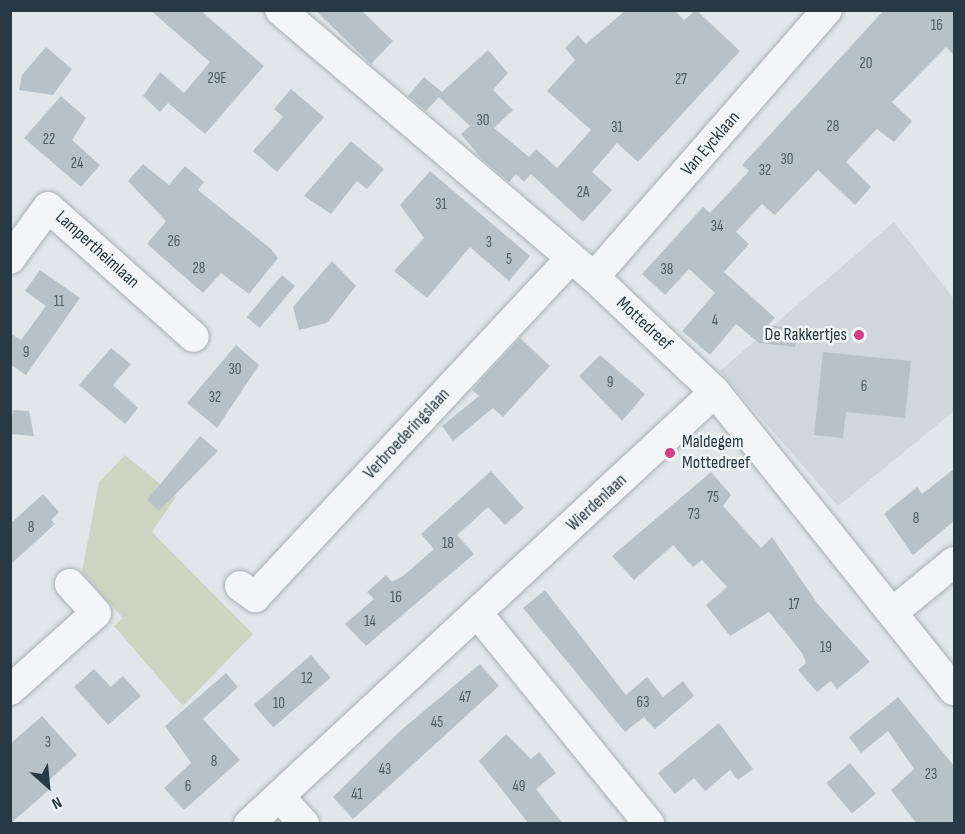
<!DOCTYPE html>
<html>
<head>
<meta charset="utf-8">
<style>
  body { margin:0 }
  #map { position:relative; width:965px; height:834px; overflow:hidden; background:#e0e7ea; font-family:"Sofia Sans Condensed",sans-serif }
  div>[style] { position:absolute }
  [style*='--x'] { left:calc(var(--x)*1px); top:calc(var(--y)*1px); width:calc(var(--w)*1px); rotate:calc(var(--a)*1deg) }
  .built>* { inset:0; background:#ced7dc }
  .green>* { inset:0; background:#ccd5c1 }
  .building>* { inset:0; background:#b7c2c8; transform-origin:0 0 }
  .roads { filter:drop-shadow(0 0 2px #a5afb5) drop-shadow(0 0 2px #a5afb5) }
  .minor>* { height:30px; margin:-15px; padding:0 15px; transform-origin:15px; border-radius:15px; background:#f3f6f8 }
  .dots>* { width:16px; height:16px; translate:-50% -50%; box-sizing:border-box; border:3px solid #f0f5f7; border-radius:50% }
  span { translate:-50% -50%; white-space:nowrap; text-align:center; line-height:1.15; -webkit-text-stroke:5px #f0f5f7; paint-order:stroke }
  .number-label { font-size:15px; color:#4c5b64 }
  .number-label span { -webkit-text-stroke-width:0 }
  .street-label { font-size:18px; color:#283943 }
  .poi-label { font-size:18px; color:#283943 }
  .right { translate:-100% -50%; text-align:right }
  .left { translate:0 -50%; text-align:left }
  .frame { position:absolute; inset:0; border:12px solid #283943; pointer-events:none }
  .north { position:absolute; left:18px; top:756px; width:60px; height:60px; -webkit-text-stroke:4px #f0f5f7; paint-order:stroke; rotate:153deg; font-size:16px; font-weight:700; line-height:24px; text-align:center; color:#283943 }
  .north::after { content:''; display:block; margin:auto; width:21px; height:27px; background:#283943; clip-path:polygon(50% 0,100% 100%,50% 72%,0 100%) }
</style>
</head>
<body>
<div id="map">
  <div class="built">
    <div style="clip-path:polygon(894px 222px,954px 299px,954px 411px,838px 506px,720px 371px)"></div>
  </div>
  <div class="green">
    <div style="clip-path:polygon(125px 455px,176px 497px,152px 532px,253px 634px,183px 706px,114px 626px,123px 618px,82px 572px,99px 482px)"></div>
  </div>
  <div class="building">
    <div style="clip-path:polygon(150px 10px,200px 10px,264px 66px,205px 134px,168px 103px,160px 112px,143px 96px,160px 72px,184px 93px,210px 62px)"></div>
    <div style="clip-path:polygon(315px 10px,361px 10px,393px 41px,371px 64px)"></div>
    <div style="clip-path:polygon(626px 10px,674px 10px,684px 20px,696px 10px,740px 51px,638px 162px,617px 143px,592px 172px,612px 190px,583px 222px,531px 174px,524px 182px,516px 174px,509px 182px,482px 159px,461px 134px,470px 126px,439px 97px,426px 111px,408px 96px,424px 77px,442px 92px,488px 50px,508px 73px,493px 90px,513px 110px,494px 128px,529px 157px,536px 149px,557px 168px,591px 130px,547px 91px,575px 60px,565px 48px,578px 35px,586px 44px)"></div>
    <div style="clip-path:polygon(884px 10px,954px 10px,954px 55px,946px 47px,892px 102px,912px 121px,894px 142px,877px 129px,846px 162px,871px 187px,855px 205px,818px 170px,775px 215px,762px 204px,736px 232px,749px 244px,724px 272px,775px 318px,768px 325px,798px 329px,795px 347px,759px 343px,736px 324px,710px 355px,682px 331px,715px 293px,689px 269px,665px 295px,642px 274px,703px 207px,710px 213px,749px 171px,742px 165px)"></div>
    <div style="clip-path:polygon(46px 47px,72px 69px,53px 95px,19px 90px,22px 75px)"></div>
    <div style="clip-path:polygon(291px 89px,324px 117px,277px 172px,253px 151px,283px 117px,274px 109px)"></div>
    <div style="clip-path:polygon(61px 96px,86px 118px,72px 140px,100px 165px,81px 187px,24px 138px)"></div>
    <div style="clip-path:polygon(351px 141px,384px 169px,367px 189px,357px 181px,331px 214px,304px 196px)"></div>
    <div style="clip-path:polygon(143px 164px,169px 185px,185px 166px,204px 182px,198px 190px,271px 249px,278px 258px,249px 294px,221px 273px,203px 293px,147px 244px,166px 221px,128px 181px)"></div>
    <div style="clip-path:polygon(430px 171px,530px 256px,509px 281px,470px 247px,427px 298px,394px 271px,424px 238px,400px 205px)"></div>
    <div style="clip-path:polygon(332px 261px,356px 286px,327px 323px,299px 330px,293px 307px)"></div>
    <div style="clip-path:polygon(40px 270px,80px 298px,26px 375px,10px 364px,10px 333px,21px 340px,46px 306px,25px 291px)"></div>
    <div style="left:282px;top:275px;width:17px;height:55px;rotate:40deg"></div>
    <div style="clip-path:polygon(520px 338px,550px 366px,503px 417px,493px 408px,453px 441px,442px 426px,479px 396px,472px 390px)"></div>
    <div style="clip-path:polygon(236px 345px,259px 365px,217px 428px,187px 403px)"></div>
    <div style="clip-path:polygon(111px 348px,131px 364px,113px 385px,138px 408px,125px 424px,79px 385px)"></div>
    <div style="clip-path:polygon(823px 352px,911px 361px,905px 418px,846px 412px,843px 438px,814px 435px)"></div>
    <div style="clip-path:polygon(600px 355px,645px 394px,622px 421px,579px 376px)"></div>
    <div style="clip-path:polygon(13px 410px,29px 411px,34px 436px,10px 434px)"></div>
    <div style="clip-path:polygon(200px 436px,218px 451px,159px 511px,147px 500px)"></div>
    <div style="clip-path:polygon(954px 469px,954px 521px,913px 555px,884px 514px,917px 487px,922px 494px)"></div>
    <div style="clip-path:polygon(491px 471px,524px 508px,505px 525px,488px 507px,473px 521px,457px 535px,474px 554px,366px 646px,345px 624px,374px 599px,367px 592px,386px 575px,392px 582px,403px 576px,434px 549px,421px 534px)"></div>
    <div style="clip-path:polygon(711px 472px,731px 495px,723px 506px,761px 548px,772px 537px,817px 603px,870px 662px,837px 689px,831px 681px,817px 692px,798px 670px,806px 663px,802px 653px,769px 612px,730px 636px,706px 605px,727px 587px,702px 560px,693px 567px,673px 545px,634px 580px,612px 556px)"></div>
    <div style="clip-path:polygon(43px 494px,59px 512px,51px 520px,55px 524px,10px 565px,10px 524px)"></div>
    <div style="clip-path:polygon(545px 590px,626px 695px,647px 677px,663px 697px,683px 681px,694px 696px,655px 729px,644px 717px,625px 732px,523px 608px)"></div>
    <div style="left:311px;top:655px;width:30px;height:76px;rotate:49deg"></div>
    <div style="clip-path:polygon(480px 664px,499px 686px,353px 819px,333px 797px,399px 732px)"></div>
    <div style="clip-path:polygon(94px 669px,111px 687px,123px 676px,141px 696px,108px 725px,74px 687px)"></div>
    <div style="clip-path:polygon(226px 673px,238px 687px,203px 719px,240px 760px,184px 810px,164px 788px,191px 763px,165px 726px)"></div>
    <div style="clip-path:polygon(898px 697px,954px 766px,954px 824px,917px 824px,891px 790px,914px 769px,888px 731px,861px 753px,849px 737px)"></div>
    <div style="clip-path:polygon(42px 716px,77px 755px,46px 783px,50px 789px,10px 824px,10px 744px)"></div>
    <div style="clip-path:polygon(719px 723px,753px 769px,738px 780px,730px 770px,705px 791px,694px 778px,675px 794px,658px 773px)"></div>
    <div style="clip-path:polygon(506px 734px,531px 759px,539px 752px,556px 773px,536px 789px,563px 824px,529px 824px,479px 761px)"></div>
    <div style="left:850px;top:763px;width:40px;height:31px;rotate:50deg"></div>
  </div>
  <div class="roads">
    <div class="minor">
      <div style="--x:280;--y:10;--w:412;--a:40.4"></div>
      <div style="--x:594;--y:277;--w:167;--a:43.5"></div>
      <div style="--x:715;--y:392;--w:382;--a:51.3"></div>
      <div style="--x:10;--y:259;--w:64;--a:-53.8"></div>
      <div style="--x:48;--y:207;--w:195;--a:41.7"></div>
      <div style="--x:594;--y:277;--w:354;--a:-48.9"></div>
      <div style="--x:240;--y:586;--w:19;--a:36"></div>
      <div style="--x:255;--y:597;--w:463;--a:-47"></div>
      <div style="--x:893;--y:612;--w:79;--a:-39.3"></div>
      <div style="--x:478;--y:614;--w:271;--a:50.8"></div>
      <div style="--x:10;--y:690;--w:115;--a:-41.8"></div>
      <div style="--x:96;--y:613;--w:39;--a:-132"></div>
      <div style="--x:280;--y:797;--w:36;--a:48"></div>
      <div style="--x:249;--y:824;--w:635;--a:-42.83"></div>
    </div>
  </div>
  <div class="dots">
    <div style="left:859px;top:335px;background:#d73e81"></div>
    <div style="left:670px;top:453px;background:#d73e81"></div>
  </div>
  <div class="number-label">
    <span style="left:937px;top:26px">16</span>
    <span style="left:866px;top:64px">20</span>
    <span style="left:217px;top:79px">29E</span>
    <span style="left:681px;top:80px">27</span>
    <span style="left:483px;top:121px">30</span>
    <span style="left:833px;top:127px">28</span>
    <span style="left:617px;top:128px">31</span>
    <span style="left:49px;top:140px">22</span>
    <span style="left:787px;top:160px">30</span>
    <span style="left:77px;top:164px">24</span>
    <span style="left:765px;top:171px">32</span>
    <span style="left:583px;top:193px">2A</span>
    <span style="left:441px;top:205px">31</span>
    <span style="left:717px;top:227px">34</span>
    <span style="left:174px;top:242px">26</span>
    <span style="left:489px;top:243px">3</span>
    <span style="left:509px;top:260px">5</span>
    <span style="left:199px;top:269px">28</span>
    <span style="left:667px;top:270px">38</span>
    <span style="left:59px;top:302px">11</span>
    <span style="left:715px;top:321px">4</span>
    <span style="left:26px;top:353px">9</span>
    <span style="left:235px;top:370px">30</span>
    <span style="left:610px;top:383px">9</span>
    <span style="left:864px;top:387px">6</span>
    <span style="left:215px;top:398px">32</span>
    <span style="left:713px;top:498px">75</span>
    <span style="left:694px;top:515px">73</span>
    <span style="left:916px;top:519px">8</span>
    <span style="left:31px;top:528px">8</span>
    <span style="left:448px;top:544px">18</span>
    <span style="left:396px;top:598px">16</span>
    <span style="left:794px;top:605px">17</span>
    <span style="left:370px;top:622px">14</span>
    <span style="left:826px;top:648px">19</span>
    <span style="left:307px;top:679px">12</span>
    <span style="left:465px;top:698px">47</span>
    <span style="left:643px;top:703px">63</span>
    <span style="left:279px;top:704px">10</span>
    <span style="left:437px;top:723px">45</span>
    <span style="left:48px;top:743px">3</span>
    <span style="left:214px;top:762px">8</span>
    <span style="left:385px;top:770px">43</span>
    <span style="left:931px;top:775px">23</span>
    <span style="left:188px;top:787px">6</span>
    <span style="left:519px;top:787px">49</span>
    <span style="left:357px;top:795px">41</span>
  </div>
  <div class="street-label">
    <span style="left:711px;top:144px;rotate:-49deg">Van Eycklaan</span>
    <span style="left:97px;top:250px;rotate:42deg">Lampertheimlaan</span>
    <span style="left:644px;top:324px;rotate:43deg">Mottedreef</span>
    <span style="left:407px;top:434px;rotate:-47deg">Verbroederingslaan</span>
    <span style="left:597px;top:503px;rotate:-43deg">Wierdenlaan</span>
  </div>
  <div class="poi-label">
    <span class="right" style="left:847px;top:335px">De Rakkertjes</span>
    <span class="left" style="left:682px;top:453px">Maldegem<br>Mottedreef</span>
  </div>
  <div class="frame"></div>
  <div class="north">N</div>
</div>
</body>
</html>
